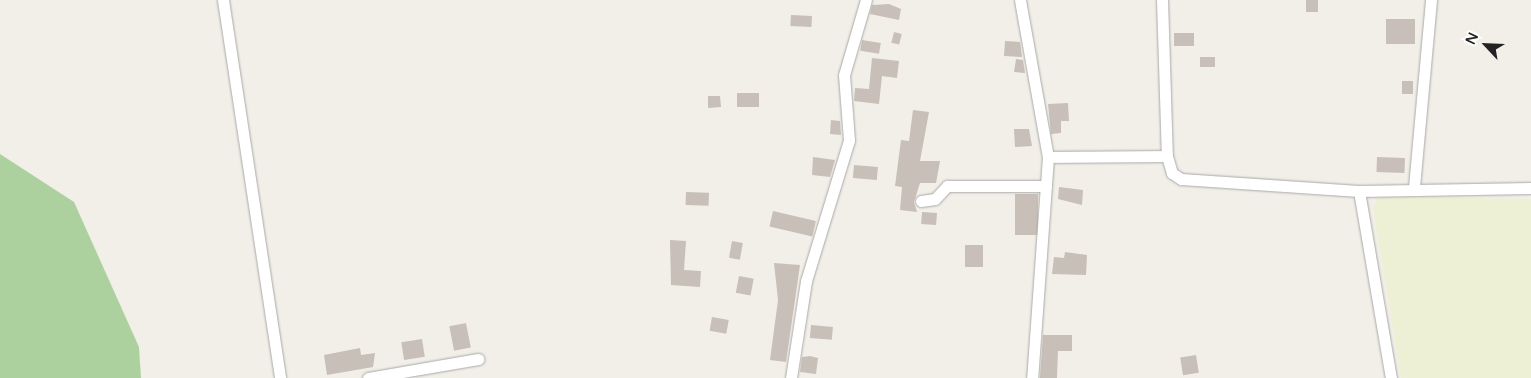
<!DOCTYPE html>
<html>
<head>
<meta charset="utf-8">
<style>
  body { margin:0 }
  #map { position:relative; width:1531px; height:378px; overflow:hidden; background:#f2efe9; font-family:"Varela Round",sans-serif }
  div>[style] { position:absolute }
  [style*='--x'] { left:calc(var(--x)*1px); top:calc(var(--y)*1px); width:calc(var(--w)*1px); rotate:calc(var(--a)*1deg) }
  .farmland>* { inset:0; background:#eef0d5 }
  .forest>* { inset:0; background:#add19e }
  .building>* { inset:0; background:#c7bfb8; transform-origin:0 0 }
  .roads { filter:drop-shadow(0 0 1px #a9a9a9) drop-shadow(0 0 1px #a9a9a9) }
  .minor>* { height:11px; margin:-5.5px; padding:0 5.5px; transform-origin:5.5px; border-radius:5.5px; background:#fff }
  span { translate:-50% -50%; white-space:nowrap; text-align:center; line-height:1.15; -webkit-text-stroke:4px #fff; paint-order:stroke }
  .north { position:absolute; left:1461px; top:20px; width:50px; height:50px; -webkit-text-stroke:4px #fff; paint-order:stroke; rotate:295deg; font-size:14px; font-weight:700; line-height:20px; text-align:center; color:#222 }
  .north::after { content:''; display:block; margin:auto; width:18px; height:22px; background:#222; clip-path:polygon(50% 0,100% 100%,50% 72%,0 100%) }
</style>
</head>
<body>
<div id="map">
  <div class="farmland">
    <div style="clip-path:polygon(1389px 196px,1531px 199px,1531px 378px,1401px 378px,1373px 208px,1378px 197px)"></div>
  </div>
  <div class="forest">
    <div style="clip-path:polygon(0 154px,74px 202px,139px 347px,141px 378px,0 378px)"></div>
  </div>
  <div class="building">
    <div style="left:1306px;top:0;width:12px;height:12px"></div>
    <div style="clip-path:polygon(889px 4px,901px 9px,899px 20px,870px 14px,872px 5px)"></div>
    <div style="left:791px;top:15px;width:21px;height:11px;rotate:3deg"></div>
    <div style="left:1386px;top:19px;width:29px;height:25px"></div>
    <div style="left:894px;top:32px;width:8px;height:11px;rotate:14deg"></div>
    <div style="left:1174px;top:33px;width:20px;height:13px"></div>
    <div style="left:862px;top:40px;width:19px;height:11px;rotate:9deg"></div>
    <div style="clip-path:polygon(1005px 41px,1020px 42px,1022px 57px,1004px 56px)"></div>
    <div style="left:1200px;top:57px;width:15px;height:10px"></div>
    <div style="clip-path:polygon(872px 58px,899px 61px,897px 78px,882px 76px,879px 104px,854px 101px,855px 88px,869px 89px)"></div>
    <div style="clip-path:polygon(1016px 59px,1023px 60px,1025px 73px,1014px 72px)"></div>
    <div style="left:1402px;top:81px;width:11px;height:13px"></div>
    <div style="left:737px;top:93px;width:22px;height:14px"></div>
    <div style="clip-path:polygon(708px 96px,720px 96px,721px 107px,708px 108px)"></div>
    <div style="clip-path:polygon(1068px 103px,1069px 121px,1061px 121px,1061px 133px,1051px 134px,1048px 104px)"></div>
    <div style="clip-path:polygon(913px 110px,929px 112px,920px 161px,940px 161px,936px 183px,920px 183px,914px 202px,917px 212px,900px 210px,902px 187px,895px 186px,901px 140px,909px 141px)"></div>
    <div style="clip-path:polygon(831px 120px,840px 121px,841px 135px,830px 134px)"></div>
    <div style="clip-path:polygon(1014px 129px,1029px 129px,1032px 146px,1015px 147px)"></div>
    <div style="clip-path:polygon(813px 157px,835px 160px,830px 177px,812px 175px)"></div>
    <div style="left:1377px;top:157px;width:28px;height:15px;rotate:2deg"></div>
    <div style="left:854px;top:165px;width:24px;height:13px;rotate:5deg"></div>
    <div style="clip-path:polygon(1059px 187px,1083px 190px,1082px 205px,1058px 199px)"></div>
    <div style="left:686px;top:192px;width:23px;height:13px;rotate:2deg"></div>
    <div style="left:1015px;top:194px;width:23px;height:41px"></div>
    <div style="left:773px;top:211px;width:44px;height:16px;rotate:13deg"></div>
    <div style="left:922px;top:212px;width:15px;height:12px;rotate:4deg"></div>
    <div style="clip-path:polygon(670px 240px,686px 241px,684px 270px,701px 271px,700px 287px,671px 285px)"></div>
    <div style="left:732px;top:241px;width:11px;height:17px;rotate:10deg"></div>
    <div style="left:965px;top:245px;width:18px;height:22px"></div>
    <div style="clip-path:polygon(1065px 252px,1087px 255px,1086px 275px,1052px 274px,1054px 257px,1064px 258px)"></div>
    <div style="clip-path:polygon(774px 263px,800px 265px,786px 362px,770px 360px,778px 300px)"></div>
    <div style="left:739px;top:276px;width:15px;height:17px;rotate:11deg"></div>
    <div style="left:712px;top:317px;width:17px;height:14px;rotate:10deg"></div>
    <div style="left:466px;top:323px;width:25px;height:17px;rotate:79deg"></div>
    <div style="left:811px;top:325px;width:22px;height:13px;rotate:5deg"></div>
    <div style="clip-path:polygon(1043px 335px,1072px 335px,1072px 351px,1058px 351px,1057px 378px,1040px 378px)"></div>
    <div style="left:422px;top:339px;width:18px;height:21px;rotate:81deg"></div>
    <div style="clip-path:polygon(360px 348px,361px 355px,375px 353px,373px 367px,327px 375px,324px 355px)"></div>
    <div style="left:1196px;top:355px;width:18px;height:16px;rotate:81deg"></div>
    <div style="clip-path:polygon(810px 356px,818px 358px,816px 374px,800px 372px,802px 357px)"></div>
  </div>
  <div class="roads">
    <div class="minor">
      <div style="--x:223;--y:0;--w:382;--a:81.4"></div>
      <div style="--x:1020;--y:0;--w:159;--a:79.9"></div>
      <div style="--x:1048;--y:157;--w:222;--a:94.1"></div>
      <div style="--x:1162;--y:0;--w:156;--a:88.2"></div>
      <div style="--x:1167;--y:156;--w:18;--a:74"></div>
      <div style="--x:1172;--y:173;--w:11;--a:34"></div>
      <div style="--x:1181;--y:179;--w:178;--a:3.9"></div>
      <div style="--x:1359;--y:191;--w:172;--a:-1"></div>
      <div style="--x:1048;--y:157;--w:119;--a:-0.5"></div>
      <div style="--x:1414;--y:187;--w:188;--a:-84.8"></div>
      <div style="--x:1359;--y:191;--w:190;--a:80.3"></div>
      <div style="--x:921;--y:201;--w:14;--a:-8"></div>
      <div style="--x:935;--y:199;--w:18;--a:-47"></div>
      <div style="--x:947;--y:186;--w:99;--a:0"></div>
      <div style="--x:368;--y:378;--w:112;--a:-9.8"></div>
      <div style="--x:791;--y:378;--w:98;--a:-81.2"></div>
      <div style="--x:806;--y:281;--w:147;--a:-73"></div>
      <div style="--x:849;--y:140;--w:65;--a:-94.4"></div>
      <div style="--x:844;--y:75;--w:78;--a:-73.7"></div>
    </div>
  </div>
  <div class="north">N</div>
</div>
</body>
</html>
